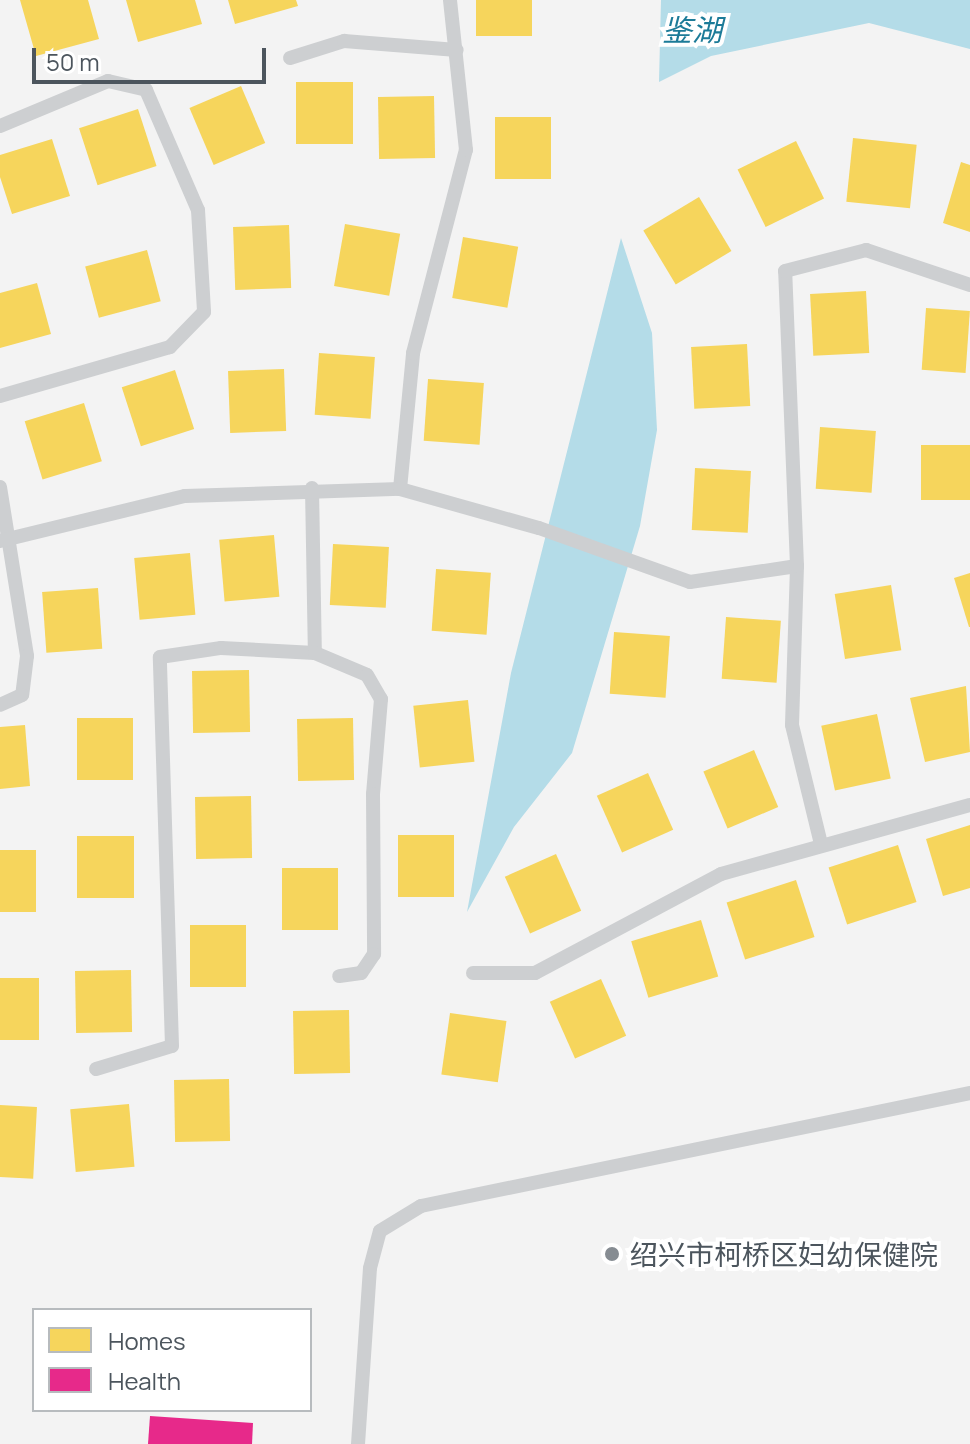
<!DOCTYPE html>
<html>
<head>
<meta charset="utf-8">
<style>
  body { margin:0 }
  #map { position:relative; width:970px; height:1444px; overflow:hidden; background:#f3f3f3; font-family:Manrope,"Noto Sans SC",sans-serif }
  div>[style] { position:absolute }
  [style*='--x'] { left:calc(var(--x)*1px); top:calc(var(--y)*1px); width:calc(var(--w)*1px); rotate:calc(var(--a)*1deg) }
  .water>* { inset:0; background:#b4dce8 }
  .homes>* { inset:0; background:#f6d55c; transform-origin:0 0 }
  .health>* { inset:0; background:#e7298a }
  .service>* { height:14px; margin:-7px; padding:0 7px; transform-origin:7px; border-radius:7px; background:#cdcfd1 }
  .dots>* { width:22px; height:22px; translate:-50% -50%; box-sizing:border-box; border:4px solid #fff; border-radius:50% }
  span { translate:-50% -50%; white-space:nowrap; text-align:center; line-height:1.15; -webkit-text-stroke:8px #fff; paint-order:stroke }
  .poi-label { font-size:28px; color:#4c555d }
  .left { translate:0 -50%; text-align:left }
  .water-label { font-size:30px; color:#1c7b98; font-style:italic }
  .legend { position:absolute; left:32px; top:1308px; width:280px; height:104px; box-sizing:border-box; background:#fff; border:2px solid #b7bbbe; margin:0; padding:10px 14px; list-style:none; font-size:24px; color:#4c555d }
  .legend li { display:flex; align-items:center; gap:16px; height:40px }
  .legend b { width:40px; border:2px solid #b7bbbe }
  .scale { position:absolute; left:32px; top:48px; width:234px; height:36px; box-sizing:border-box; border:4px solid #4c555d; border-top:0; padding-left:10px; font-size:24px; line-height:28px; white-space:nowrap; color:#4c555d; -webkit-text-stroke:6px #fff; paint-order:stroke }
</style>
</head>
<body>
<div id="map">
  <div class="water">
    <div style="clip-path:polygon(661px 0,970px 0,970px 49px,869px 23px,711px 56px,659px 82px)"></div>
    <div style="clip-path:polygon(621px 238px,652px 333px,657px 430px,640px 526px,572px 753px,514px 827px,467px 912px,511px 673px)"></div>
  </div>
  <div class="homes">
    <div style="clip-path:polygon(20px 0,88px 0,99px 39px,36px 56px)"></div>
    <div style="clip-path:polygon(126px 0,195px 0,202px 24px,138px 42px)"></div>
    <div style="clip-path:polygon(228px 0,296px 0,298px 6px,235px 24px)"></div>
    <div style="left:476px;top:0;width:56px;height:36px"></div>
    <div style="left:296px;top:82px;width:57px;height:62px"></div>
    <div style="left:241px;top:86px;width:62px;height:56px;rotate:67deg"></div>
    <div style="left:434px;top:96px;width:62px;height:56px;rotate:89deg"></div>
    <div style="left:138px;top:109px;width:60px;height:62px;rotate:72deg"></div>
    <div style="left:495px;top:117px;width:56px;height:62px"></div>
    <div style="left:853px;top:138px;width:64px;height:64px;rotate:6deg"></div>
    <div style="clip-path:polygon(52px 139px,70px 196px,12px 214px,0 177px,0 155px)"></div>
    <div style="left:796px;top:141px;width:64px;height:65px;rotate:64deg"></div>
    <div style="clip-path:polygon(961px 162px,970px 165px,970px 232px,943px 223px)"></div>
    <div style="left:699px;top:197px;width:63px;height:65px;rotate:59deg"></div>
    <div style="left:345px;top:224px;width:56px;height:63px;rotate:10deg"></div>
    <div style="left:289px;top:225px;width:63px;height:56px;rotate:88deg"></div>
    <div style="left:463px;top:237px;width:56px;height:62px;rotate:10deg"></div>
    <div style="left:147px;top:250px;width:53px;height:64px;rotate:75deg"></div>
    <div style="clip-path:polygon(37px 283px,51px 334px,0 348px,0 293px)"></div>
    <div style="left:866px;top:291px;width:62px;height:56px;rotate:87deg"></div>
    <div style="left:926px;top:308px;width:44px;height:62px;rotate:4deg"></div>
    <div style="left:747px;top:344px;width:62px;height:56px;rotate:87deg"></div>
    <div style="left:319px;top:353px;width:56px;height:62px;rotate:4deg"></div>
    <div style="left:284px;top:369px;width:62px;height:56px;rotate:88deg"></div>
    <div style="left:175px;top:370px;width:62px;height:56px;rotate:72deg"></div>
    <div style="left:428px;top:379px;width:56px;height:62px;rotate:4deg"></div>
    <div style="left:84px;top:403px;width:61px;height:62px;rotate:73deg"></div>
    <div style="left:820px;top:427px;width:56px;height:62px;rotate:4deg"></div>
    <div style="left:970px;top:445px;width:55px;height:49px;rotate:90deg"></div>
    <div style="left:695px;top:468px;width:56px;height:62px;rotate:3deg"></div>
    <div style="left:274px;top:535px;width:62px;height:55px;rotate:85deg"></div>
    <div style="left:333px;top:544px;width:56px;height:61px;rotate:3deg"></div>
    <div style="left:190px;top:553px;width:62px;height:56px;rotate:85deg"></div>
    <div style="left:436px;top:569px;width:55px;height:62px;rotate:4deg"></div>
    <div style="clip-path:polygon(970px 573px,970px 627px,969px 627px,954px 578px)"></div>
    <div style="left:891px;top:585px;width:66px;height:57px;rotate:81deg"></div>
    <div style="left:98px;top:588px;width:61px;height:56px;rotate:86deg"></div>
    <div style="left:726px;top:617px;width:55px;height:62px;rotate:4deg"></div>
    <div style="left:614px;top:632px;width:56px;height:62px;rotate:4deg"></div>
    <div style="left:249px;top:670px;width:62px;height:57px;rotate:89deg"></div>
    <div style="clip-path:polygon(966px 686px,970px 752px,925px 762px,910px 698px)"></div>
    <div style="left:468px;top:700px;width:62px;height:55px;rotate:84deg"></div>
    <div style="left:877px;top:714px;width:66px;height:57px;rotate:78deg"></div>
    <div style="left:77px;top:718px;width:56px;height:62px"></div>
    <div style="left:353px;top:718px;width:62px;height:56px;rotate:89deg"></div>
    <div style="clip-path:polygon(25px 725px,30px 786px,0 789px,0 727px)"></div>
    <div style="left:754px;top:750px;width:62px;height:55px;rotate:67deg"></div>
    <div style="left:648px;top:773px;width:62px;height:56px;rotate:66deg"></div>
    <div style="left:251px;top:796px;width:62px;height:56px;rotate:89deg"></div>
    <div style="clip-path:polygon(970px 825px,970px 888px,943px 896px,926px 839px)"></div>
    <div style="left:398px;top:835px;width:56px;height:62px"></div>
    <div style="left:134px;top:836px;width:62px;height:57px;rotate:90deg"></div>
    <div style="left:898px;top:845px;width:60px;height:73px;rotate:72deg"></div>
    <div style="left:0;top:850px;width:36px;height:62px"></div>
    <div style="left:556px;top:854px;width:62px;height:56px;rotate:66deg"></div>
    <div style="left:282px;top:868px;width:56px;height:62px"></div>
    <div style="left:796px;top:880px;width:60px;height:73px;rotate:72deg"></div>
    <div style="left:701px;top:920px;width:59px;height:73px;rotate:73deg"></div>
    <div style="left:190px;top:925px;width:56px;height:62px"></div>
    <div style="left:131px;top:970px;width:62px;height:56px;rotate:89deg"></div>
    <div style="left:39px;top:978px;width:62px;height:39px;rotate:90deg"></div>
    <div style="left:601px;top:979px;width:62px;height:56px;rotate:66deg"></div>
    <div style="left:349px;top:1010px;width:63px;height:56px;rotate:89deg"></div>
    <div style="left:450px;top:1013px;width:57px;height:62px;rotate:8deg"></div>
    <div style="left:229px;top:1079px;width:62px;height:55px;rotate:89deg"></div>
    <div style="left:129px;top:1104px;width:63px;height:59px;rotate:85deg"></div>
    <div style="left:0;top:1105px;width:37px;height:72px;rotate:3deg"></div>
  </div>
  <div class="health">
    <div style="clip-path:polygon(150px 1416px,253px 1423px,252px 1444px,148px 1444px)"></div>
  </div>
  <div class="service">
    <div style="--x:290;--y:58;--w:57;--a:-17.5"></div>
    <div style="--x:344;--y:41;--w:113;--a:4.6"></div>
    <div style="--x:0;--y:126;--w:117;--a:-22.6"></div>
    <div style="--x:108;--y:81;--w:39;--a:13"></div>
    <div style="--x:146;--y:90;--w:131;--a:66.6"></div>
    <div style="--x:198;--y:210;--w:102;--a:86.6"></div>
    <div style="--x:204;--y:312;--w:49;--a:134.2"></div>
    <div style="--x:170;--y:347;--w:177;--a:163.9"></div>
    <div style="--x:0;--y:487;--w:171;--a:80.9"></div>
    <div style="--x:27;--y:656;--w:39;--a:97"></div>
    <div style="--x:22;--y:695;--w:24;--a:156"></div>
    <div style="--x:312;--y:488;--w:165;--a:89"></div>
    <div style="--x:400;--y:489;--w:137;--a:-84.5"></div>
    <div style="--x:413;--y:353;--w:210;--a:-75.4"></div>
    <div style="--x:466;--y:150;--w:151;--a:-96.1"></div>
    <div style="--x:0;--y:541;--w:190;--a:-13.7"></div>
    <div style="--x:185;--y:496;--w:215;--a:-1.9"></div>
    <div style="--x:400;--y:489;--w:144;--a:15.7"></div>
    <div style="--x:539;--y:528;--w:160;--a:19.7"></div>
    <div style="--x:690;--y:582;--w:108;--a:-8.5"></div>
    <div style="--x:821;--y:844;--w:122;--a:-103.7"></div>
    <div style="--x:792;--y:725;--w:159;--a:-88.2"></div>
    <div style="--x:797;--y:566;--w:295;--a:-92.3"></div>
    <div style="--x:785;--y:271;--w:84;--a:-14.5"></div>
    <div style="--x:866;--y:250;--w:110;--a:18.6"></div>
    <div style="--x:473;--y:973;--w:62;--a:0"></div>
    <div style="--x:535;--y:973;--w:211;--a:-28"></div>
    <div style="--x:721;--y:874;--w:258;--a:-15.5"></div>
    <div style="--x:96;--y:1069;--w:79;--a:-16.8"></div>
    <div style="--x:172;--y:1046;--w:389;--a:-91.8"></div>
    <div style="--x:160;--y:657;--w:62;--a:-8.4"></div>
    <div style="--x:221;--y:648;--w:94;--a:3"></div>
    <div style="--x:315;--y:653;--w:56;--a:22.9"></div>
    <div style="--x:367;--y:675;--w:28;--a:60"></div>
    <div style="--x:381;--y:699;--w:95;--a:94.8"></div>
    <div style="--x:373;--y:794;--w:160;--a:89.6"></div>
    <div style="--x:374;--y:954;--w:23;--a:124"></div>
    <div style="--x:361;--y:973;--w:22;--a:172"></div>
    <div style="--x:358;--y:1444;--w:176;--a:-86.1"></div>
    <div style="--x:370;--y:1268;--w:38;--a:-75"></div>
    <div style="--x:380;--y:1231;--w:48;--a:-31.4"></div>
    <div style="--x:421;--y:1206;--w:561;--a:-11.63"></div>
  </div>
  <div class="dots">
    <div style="left:612px;top:1254px;background:#868c92"></div>
  </div>
  <div class="poi-label">
    <span class="left" style="left:630px;top:1254px">绍兴市柯桥区妇幼保健院</span>
  </div>
  <div class="water-label">
    <span style="left:692px;top:30px">鉴湖</span>
  </div>
  <ul class="legend">
  <li><b style="height:22px;background:#f6d55c"></b>Homes</li>
  <li><b style="height:22px;background:#e7298a"></b>Health</li>
  </ul>
  <div class="scale">50 m</div>
</div>
</body>
</html>
